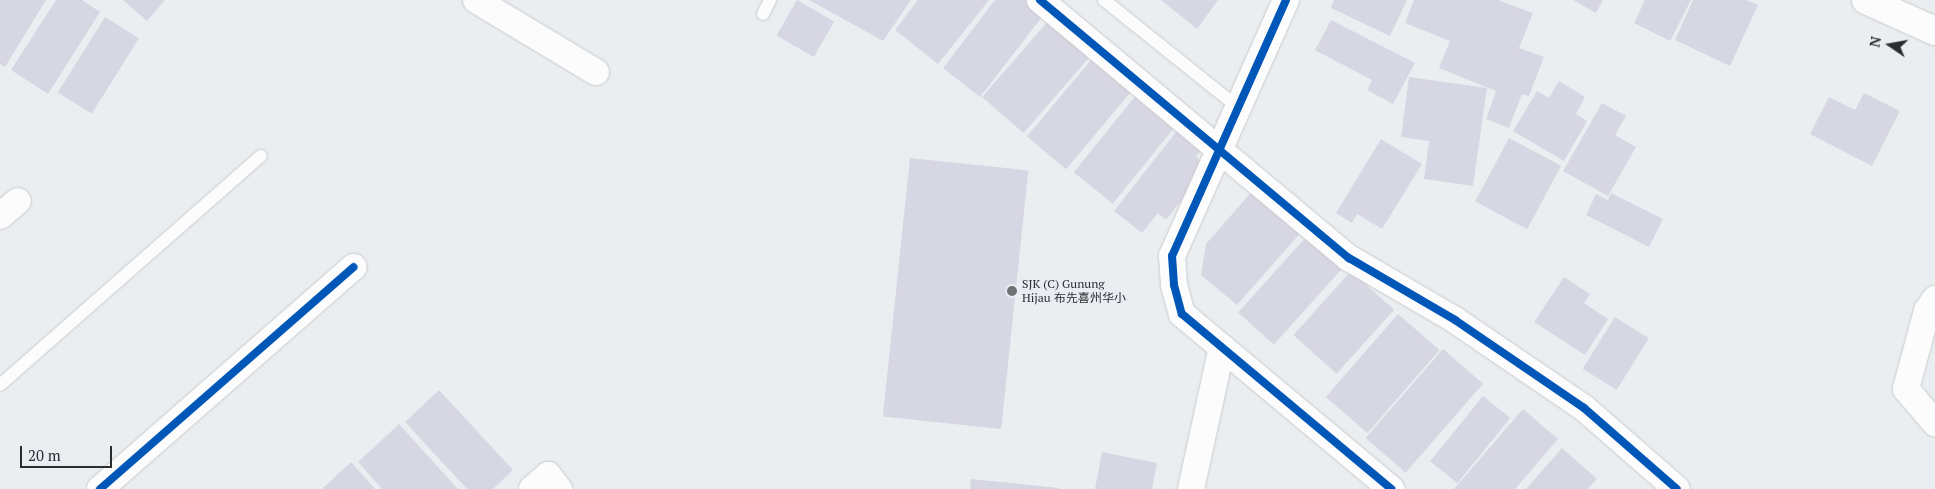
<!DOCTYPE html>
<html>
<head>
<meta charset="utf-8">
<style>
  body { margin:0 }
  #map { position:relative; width:1935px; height:489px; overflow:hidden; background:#ebeef1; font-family:"PT Serif","Noto Sans SC",serif }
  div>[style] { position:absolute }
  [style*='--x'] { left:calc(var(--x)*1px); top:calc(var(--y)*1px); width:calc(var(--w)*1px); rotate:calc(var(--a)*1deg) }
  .building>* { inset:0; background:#d7d6e3; transform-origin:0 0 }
  .roads { filter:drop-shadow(0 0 1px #c9ccce) drop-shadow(0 0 1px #c9ccce) }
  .service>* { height:12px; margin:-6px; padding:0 6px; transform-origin:6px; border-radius:6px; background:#fcfcfd }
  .minor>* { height:26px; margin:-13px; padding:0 13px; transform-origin:13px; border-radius:13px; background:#fcfcfd }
  .secondary>* { height:28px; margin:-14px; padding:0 14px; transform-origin:14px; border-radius:14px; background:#fcfcfd }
  .cycleway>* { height:8px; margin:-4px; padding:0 4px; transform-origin:4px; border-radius:4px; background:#0057b8 }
  .dots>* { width:14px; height:14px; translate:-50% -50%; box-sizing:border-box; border:2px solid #e9edf3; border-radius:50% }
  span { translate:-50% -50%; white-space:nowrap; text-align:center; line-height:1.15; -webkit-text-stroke:5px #e9edf3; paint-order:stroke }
  .poi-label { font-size:12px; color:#2b2c2f }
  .left { translate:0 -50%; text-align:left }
  .north { position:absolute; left:1865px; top:20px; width:50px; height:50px; -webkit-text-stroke:4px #e9edf3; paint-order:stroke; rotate:282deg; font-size:14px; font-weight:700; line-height:20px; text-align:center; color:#2b2c2f }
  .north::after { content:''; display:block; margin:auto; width:18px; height:22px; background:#2b2c2f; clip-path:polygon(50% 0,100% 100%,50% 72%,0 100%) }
  .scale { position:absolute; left:20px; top:446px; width:92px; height:22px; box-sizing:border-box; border:2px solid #2b2c2f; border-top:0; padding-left:6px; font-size:15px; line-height:18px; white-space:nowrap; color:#2b2c2f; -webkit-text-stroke:4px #e9edf3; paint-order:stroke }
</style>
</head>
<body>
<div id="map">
  <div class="building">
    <div style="clip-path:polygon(0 0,46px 0,5px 67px,0 64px)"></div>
    <div style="clip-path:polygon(56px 0,82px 0,100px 12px,48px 94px,11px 70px)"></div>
    <div style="clip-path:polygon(123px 0,165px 0,147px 21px)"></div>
    <div style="left:797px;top:0;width:43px;height:41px;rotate:30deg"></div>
    <div style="clip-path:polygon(809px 0,911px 0,883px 41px)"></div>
    <div style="clip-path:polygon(918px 0,989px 0,938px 64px,895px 30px)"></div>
    <div style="clip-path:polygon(995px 0,1038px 0,1049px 8px,980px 97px,943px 68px)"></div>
    <div style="clip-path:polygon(1161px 0,1218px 0,1197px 29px)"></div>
    <div style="clip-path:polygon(1334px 0,1407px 0,1390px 36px,1331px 8px)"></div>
    <div style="clip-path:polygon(1414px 0,1498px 0,1533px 13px,1519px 48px,1544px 57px,1529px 96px,1522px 94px,1509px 128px,1486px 119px,1496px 91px,1439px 68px,1450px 41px,1405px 23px)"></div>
    <div style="clip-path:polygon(1573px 0,1603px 0,1596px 13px)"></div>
    <div style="clip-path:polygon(1645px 0,1691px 0,1670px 41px,1634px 23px)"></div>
    <div style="clip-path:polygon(1693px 0,1746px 0,1758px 5px,1730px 66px,1675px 40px)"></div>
    <div style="left:105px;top:17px;width:40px;height:89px;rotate:32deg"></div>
    <div style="left:1049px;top:20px;width:55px;height:102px;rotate:41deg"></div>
    <div style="clip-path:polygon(1331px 20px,1415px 63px,1393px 104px,1367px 90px,1372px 80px,1315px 50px)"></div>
    <div style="left:1097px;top:53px;width:51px;height:109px;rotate:40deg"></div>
    <div style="clip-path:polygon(1409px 77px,1487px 88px,1473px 186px,1424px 179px,1429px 141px,1401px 137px)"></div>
    <div style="clip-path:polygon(1559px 81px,1585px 97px,1576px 114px,1587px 121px,1564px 161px,1513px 131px,1537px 91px,1549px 98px)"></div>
    <div style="left:1138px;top:93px;width:50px;height:102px;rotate:39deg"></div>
    <div style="clip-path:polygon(1864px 93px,1900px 111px,1872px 166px,1810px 134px,1829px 97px,1855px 110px)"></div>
    <div style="clip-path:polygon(1602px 103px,1626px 116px,1615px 135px,1636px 147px,1608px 196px,1563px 171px)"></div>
    <div style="clip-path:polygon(1180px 127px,1204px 146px,1196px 157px,1208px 167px,1166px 220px,1158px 213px,1142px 233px,1114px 211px)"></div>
    <div style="left:1509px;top:138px;width:59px;height:72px;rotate:28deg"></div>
    <div style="clip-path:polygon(1381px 139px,1422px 164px,1382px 229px,1357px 214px,1352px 223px,1336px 213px)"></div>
    <div style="left:910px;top:158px;width:119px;height:260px;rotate:6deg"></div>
    <div style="clip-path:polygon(1255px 188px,1303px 230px,1237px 305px,1201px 275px,1206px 244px)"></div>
    <div style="clip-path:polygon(1611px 193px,1663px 219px,1649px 247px,1586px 215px,1596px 194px,1608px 200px)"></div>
    <div style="left:1307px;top:236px;width:48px;height:103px;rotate:42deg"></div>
    <div style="left:1351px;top:271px;width:58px;height:86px;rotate:42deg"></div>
    <div style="clip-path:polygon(1564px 277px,1590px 294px,1584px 303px,1608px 319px,1585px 355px,1534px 322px)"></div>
    <div style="left:1398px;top:314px;width:55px;height:110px;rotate:41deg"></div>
    <div style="left:1615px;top:317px;width:40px;height:61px;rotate:32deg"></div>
    <div style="left:1443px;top:349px;width:53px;height:118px;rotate:41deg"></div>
    <div style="clip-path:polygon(439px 390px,513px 470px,493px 489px,467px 489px,405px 422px)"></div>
    <div style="left:1483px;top:396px;width:35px;height:84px;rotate:39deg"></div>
    <div style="clip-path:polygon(1523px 409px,1558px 439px,1515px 489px,1454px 489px)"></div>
    <div style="clip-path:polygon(399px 424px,458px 489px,382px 489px,358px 462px)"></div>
    <div style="clip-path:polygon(1562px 448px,1597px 479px,1588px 489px,1526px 489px)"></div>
    <div style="clip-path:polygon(1102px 452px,1157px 463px,1152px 489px,1095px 489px)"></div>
    <div style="clip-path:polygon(351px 462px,375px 489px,322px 489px)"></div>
    <div style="clip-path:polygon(971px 479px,1059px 488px,1058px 489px,970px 489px)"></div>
  </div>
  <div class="roads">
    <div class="service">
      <div style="--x:1104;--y:0;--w:173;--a:38.7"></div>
      <div style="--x:763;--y:14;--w:16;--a:-63"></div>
      <div style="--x:0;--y:385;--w:347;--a:-41.3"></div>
    </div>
    <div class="minor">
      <div style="--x:476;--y:0;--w:140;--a:31"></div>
      <div style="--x:1040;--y:0;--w:403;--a:39.9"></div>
      <div style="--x:1349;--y:258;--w:123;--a:30.3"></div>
      <div style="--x:1455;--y:320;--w:156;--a:34.3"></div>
      <div style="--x:1584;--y:408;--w:123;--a:41.1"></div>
      <div style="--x:1286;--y:0;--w:280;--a:114"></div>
      <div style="--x:1172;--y:256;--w:29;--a:86"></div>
      <div style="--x:1174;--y:285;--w:30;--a:75"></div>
      <div style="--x:1182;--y:314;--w:273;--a:39.9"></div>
      <div style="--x:0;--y:216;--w:23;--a:-40"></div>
      <div style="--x:1935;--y:299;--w:14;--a:124"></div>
      <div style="--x:1927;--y:311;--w:81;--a:105.1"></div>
      <div style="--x:1906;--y:389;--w:45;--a:49.5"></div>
      <div style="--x:100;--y:489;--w:337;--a:-41.2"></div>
      <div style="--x:532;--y:489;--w:21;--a:-41"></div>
      <div style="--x:548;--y:475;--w:18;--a:52"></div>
      <div style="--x:1191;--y:489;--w:145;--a:-77.7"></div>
    </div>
    <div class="secondary">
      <div style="--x:1866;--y:0;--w:76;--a:24.2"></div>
    </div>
  </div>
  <div class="cycleway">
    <div style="--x:1040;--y:0;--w:403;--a:39.9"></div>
    <div style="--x:1349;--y:258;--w:123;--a:30.3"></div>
    <div style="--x:1455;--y:320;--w:156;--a:34.3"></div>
    <div style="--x:1584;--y:408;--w:123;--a:41.1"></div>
    <div style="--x:1286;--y:0;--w:280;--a:114"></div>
    <div style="--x:1172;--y:256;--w:29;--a:86"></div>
    <div style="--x:1174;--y:285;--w:30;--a:75"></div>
    <div style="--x:1182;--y:314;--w:273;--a:39.9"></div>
    <div style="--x:100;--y:489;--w:337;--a:-41.2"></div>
  </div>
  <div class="dots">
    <div style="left:1012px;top:291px;background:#6e7073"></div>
  </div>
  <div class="poi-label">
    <span class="left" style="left:1022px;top:291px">SJK (C) Gunung<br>Hijau 布先喜州华小</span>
  </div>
  <div class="north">N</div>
  <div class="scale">20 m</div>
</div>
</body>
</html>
